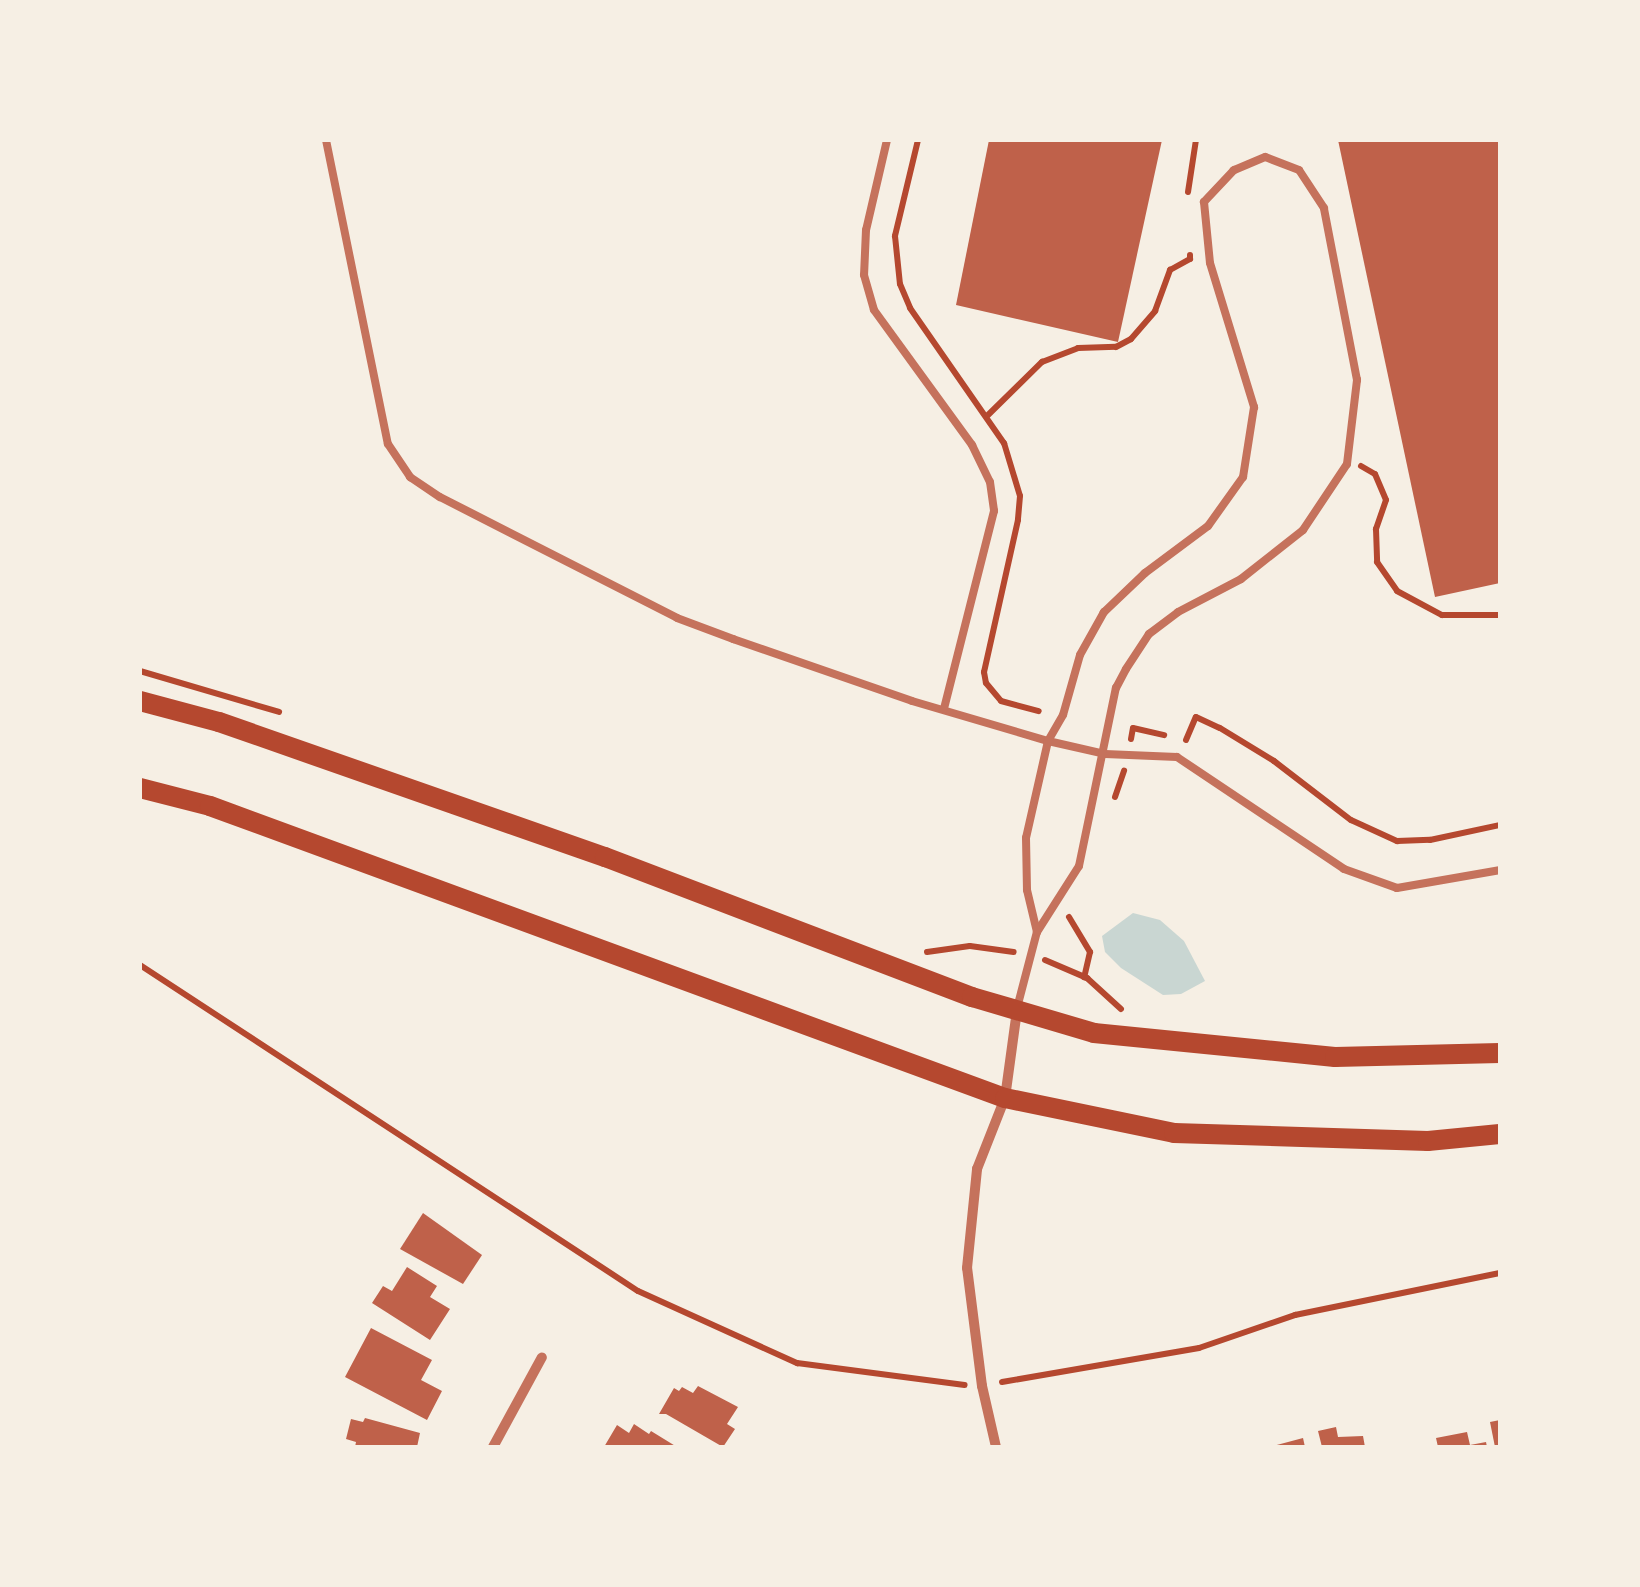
<!DOCTYPE html>
<html>
<head>
<meta charset="utf-8">
<style>
  body { margin:0 }
  #map { position:relative; width:1640px; height:1587px; overflow:hidden; background:#f6efe4; font-family:Rubik,sans-serif }
  div>[style] { position:absolute }
  [style*='--x'] { left:calc(var(--x)*1px); top:calc(var(--y)*1px); width:calc(var(--w)*1px); rotate:calc(var(--a)*1deg) }
  .water>* { inset:0; background:#c9d6d2 }
  .building>* { inset:0; background:#bf614a }
  .path>* { height:6px; margin:-3px; padding:0 3px; transform-origin:3px; border-radius:3px; background:#b5482f }
  .service>* { height:8px; margin:-4px; padding:0 4px; transform-origin:4px; border-radius:4px; background:#c5725c }
  .minor>* { height:10px; margin:-5px; padding:0 5px; transform-origin:5px; border-radius:5px; background:#c5725c }
  .secondary>* { height:20px; margin:-10px; padding:0 10px; transform-origin:10px; border-radius:10px; background:#b5482f }
  span { translate:-50% -50%; white-space:nowrap; text-align:center; line-height:1.15; -webkit-text-stroke:8px #f6efe4; paint-order:stroke }
  .frame { position:absolute; inset:0; border:142px solid #f6efe4; pointer-events:none }
</style>
</head>
<body>
<div id="map">
  <div class="water">
    <div style="clip-path:polygon(1133px 913px,1160px 920px,1184px 941px,1205px 981px,1181px 994px,1163px 995px,1121px 968px,1105px 952px,1102px 936px)"></div>
  </div>
  <div class="building">
    <div style="clip-path:polygon(989px 140px,1162px 140px,1118px 342px,956px 305px)"></div>
    <div style="clip-path:polygon(1338px 140px,1500px 140px,1500px 583px,1435px 597px)"></div>
    <div style="clip-path:polygon(423px 1213px,482px 1255px,463px 1284px,400px 1249px)"></div>
    <div style="clip-path:polygon(407px 1267px,437px 1286px,430px 1297px,450px 1309px,430px 1340px,372px 1303px,383px 1286px,392px 1291px)"></div>
    <div style="clip-path:polygon(371px 1328px,432px 1360px,421px 1380px,442px 1391px,427px 1420px,345px 1377px)"></div>
    <div style="clip-path:polygon(698px 1386px,738px 1407px,727px 1424px,735px 1429px,723px 1447px,666px 1414px,659px 1414px,674px 1388px,679px 1391px,682px 1387px,693px 1393px)"></div>
    <div style="clip-path:polygon(365px 1418px,420px 1433px,417px 1447px,355px 1447px,356px 1442px,346px 1439px,351px 1419px,363px 1422px)"></div>
    <div style="clip-path:polygon(1500px 1420px,1500px 1447px,1495px 1447px,1490px 1422px)"></div>
    <div style="clip-path:polygon(634px 1424px,649px 1434px,651px 1431px,677px 1447px,604px 1447px,617px 1425px,629px 1433px)"></div>
    <div style="clip-path:polygon(1336px 1427px,1338px 1437px,1363px 1436px,1365px 1447px,1322px 1447px,1318px 1431px)"></div>
    <div style="clip-path:polygon(1467px 1432px,1470px 1445px,1486px 1442px,1487px 1447px,1438px 1447px,1436px 1438px)"></div>
    <div style="clip-path:polygon(1303px 1438px,1305px 1447px,1274px 1447px,1273px 1446px)"></div>
  </div>
  <div class="path">
    <div style="--x:918;--y:140;--w:99;--a:103.5"></div>
    <div style="--x:895;--y:236;--w:48;--a:84.1"></div>
    <div style="--x:900;--y:284;--w:26;--a:67"></div>
    <div style="--x:910;--y:308;--w:165;--a:55.2"></div>
    <div style="--x:1004;--y:443;--w:55;--a:73.2"></div>
    <div style="--x:1020;--y:496;--w:24;--a:95"></div>
    <div style="--x:1018;--y:520;--w:156;--a:102.6"></div>
    <div style="--x:984;--y:672;--w:11;--a:80"></div>
    <div style="--x:986;--y:683;--w:23;--a:50"></div>
    <div style="--x:1001;--y:701;--w:39;--a:15"></div>
    <div style="--x:1188;--y:192;--w:53;--a:-81.3"></div>
    <div style="--x:988;--y:415;--w:76;--a:-44.5"></div>
    <div style="--x:1042;--y:362;--w:39;--a:-21"></div>
    <div style="--x:1078;--y:348;--w:38;--a:-2"></div>
    <div style="--x:1116;--y:347;--w:17;--a:-28"></div>
    <div style="--x:1131;--y:339;--w:37;--a:-49"></div>
    <div style="--x:1155;--y:311;--w:44;--a:-69.9"></div>
    <div style="--x:1170;--y:270;--w:23;--a:-29"></div>
    <div style="--x:1190;--y:259;--w:4;--a:-90"></div>
    <div style="--x:1361;--y:466;--w:16;--a:30"></div>
    <div style="--x:1375;--y:474;--w:28;--a:67"></div>
    <div style="--x:1386;--y:500;--w:31;--a:109"></div>
    <div style="--x:1376;--y:529;--w:33;--a:88"></div>
    <div style="--x:1377;--y:562;--w:35;--a:55"></div>
    <div style="--x:1397;--y:591;--w:51;--a:28.1"></div>
    <div style="--x:1442;--y:615;--w:58;--a:0"></div>
    <div style="--x:140;--y:671;--w:145;--a:16.4"></div>
    <div style="--x:1131;--y:739;--w:11;--a:-80"></div>
    <div style="--x:1133;--y:728;--w:32;--a:13"></div>
    <div style="--x:1186;--y:740;--w:25;--a:-67"></div>
    <div style="--x:1196;--y:717;--w:26;--a:25"></div>
    <div style="--x:1220;--y:728;--w:63;--a:31.4"></div>
    <div style="--x:1274;--y:761;--w:97;--a:37.5"></div>
    <div style="--x:1351;--y:820;--w:51;--a:24.5"></div>
    <div style="--x:1397;--y:841;--w:33;--a:-2"></div>
    <div style="--x:1430;--y:840;--w:72;--a:-12.1"></div>
    <div style="--x:1115;--y:797;--w:28;--a:-71"></div>
    <div style="--x:1069;--y:917;--w:41;--a:59"></div>
    <div style="--x:1090;--y:952;--w:26;--a:103"></div>
    <div style="--x:927;--y:952;--w:43;--a:-7.9"></div>
    <div style="--x:970;--y:946;--w:44;--a:7.8"></div>
    <div style="--x:1045;--y:960;--w:46;--a:23.2"></div>
    <div style="--x:1087;--y:978;--w:46;--a:42.4"></div>
    <div style="--x:140;--y:965;--w:595;--a:33.21"></div>
    <div style="--x:638;--y:1291;--w:175;--a:24.4"></div>
    <div style="--x:797;--y:1363;--w:169;--a:7.5"></div>
    <div style="--x:1002;--y:1382;--w:200;--a:-9.8"></div>
    <div style="--x:1199;--y:1348;--w:102;--a:-19"></div>
    <div style="--x:1295;--y:1315;--w:209;--a:-11.6"></div>
  </div>
  <div class="service">
    <div style="--x:326;--y:140;--w:310;--a:78.5"></div>
    <div style="--x:388;--y:444;--w:40;--a:56"></div>
    <div style="--x:410;--y:477;--w:36;--a:34"></div>
    <div style="--x:440;--y:497;--w:266;--a:27"></div>
    <div style="--x:677;--y:618;--w:60;--a:20.6"></div>
    <div style="--x:733;--y:639;--w:189;--a:19.1"></div>
    <div style="--x:912;--y:701;--w:142;--a:16.4"></div>
    <div style="--x:1048;--y:741;--w:58;--a:12.8"></div>
    <div style="--x:1105;--y:754;--w:72;--a:2.4"></div>
    <div style="--x:1177;--y:757;--w:201;--a:33.8"></div>
    <div style="--x:1344;--y:869;--w:56;--a:19.7"></div>
    <div style="--x:1397;--y:888;--w:105;--a:-9.9"></div>
    <div style="--x:887;--y:140;--w:92;--a:103.1"></div>
    <div style="--x:866;--y:230;--w:45;--a:92.5"></div>
    <div style="--x:864;--y:275;--w:36;--a:74"></div>
    <div style="--x:874;--y:310;--w:167;--a:54"></div>
    <div style="--x:972;--y:445;--w:41;--a:64.1"></div>
    <div style="--x:990;--y:482;--w:29;--a:82"></div>
    <div style="--x:994;--y:511;--w:204;--a:104.2"></div>
    <div style="--x:1017;--y:1008;--w:79;--a:-75.3"></div>
    <div style="--x:1037;--y:932;--w:78;--a:-57.5"></div>
    <div style="--x:1079;--y:866;--w:182;--a:-78.3"></div>
    <div style="--x:1116;--y:688;--w:21;--a:-62"></div>
    <div style="--x:1126;--y:669;--w:42;--a:-56.7"></div>
    <div style="--x:1149;--y:634;--w:36;--a:-37"></div>
    <div style="--x:1178;--y:612;--w:71;--a:-27.6"></div>
    <div style="--x:1241;--y:579;--w:79;--a:-38.3"></div>
    <div style="--x:1303;--y:530;--w:79;--a:-56.3"></div>
    <div style="--x:1347;--y:464;--w:85;--a:-83.2"></div>
    <div style="--x:1357;--y:380;--w:175;--a:-100.9"></div>
    <div style="--x:1324;--y:208;--w:45;--a:-123.3"></div>
    <div style="--x:1299;--y:170;--w:36;--a:-159"></div>
    <div style="--x:1265;--y:157;--w:34;--a:157"></div>
    <div style="--x:1234;--y:170;--w:44;--a:133.2"></div>
    <div style="--x:1204;--y:202;--w:61;--a:84.4"></div>
    <div style="--x:1210;--y:263;--w:151;--a:73"></div>
    <div style="--x:1254;--y:407;--w:71;--a:98.9"></div>
    <div style="--x:1243;--y:477;--w:60;--a:125.5"></div>
    <div style="--x:1208;--y:526;--w:79;--a:143.3"></div>
    <div style="--x:1145;--y:573;--w:57;--a:136.4"></div>
    <div style="--x:1104;--y:612;--w:49;--a:119.2"></div>
    <div style="--x:1080;--y:655;--w:62;--a:105.8"></div>
    <div style="--x:1063;--y:715;--w:30;--a:120"></div>
    <div style="--x:1048;--y:741;--w:99;--a:102.8"></div>
    <div style="--x:1026;--y:838;--w:52;--a:88.9"></div>
    <div style="--x:1027;--y:890;--w:43;--a:76.6"></div>
  </div>
  <div class="minor">
    <div style="--x:493;--y:1447;--w:102;--a:-61.4"></div>
    <div style="--x:996;--y:1447;--w:63;--a:-102.9"></div>
    <div style="--x:982;--y:1386;--w:119;--a:-97.2"></div>
    <div style="--x:967;--y:1268;--w:100;--a:-84.2"></div>
    <div style="--x:977;--y:1169;--w:76;--a:-68.5"></div>
    <div style="--x:1005;--y:1098;--w:89;--a:-82.2"></div>
  </div>
  <div class="secondary">
    <div style="--x:140;--y:701;--w:82;--a:14.9"></div>
    <div style="--x:219;--y:722;--w:409;--a:19.3"></div>
    <div style="--x:605;--y:857;--w:393;--a:20.9"></div>
    <div style="--x:972;--y:997;--w:127;--a:16.4"></div>
    <div style="--x:1094;--y:1033;--w:242;--a:5.7"></div>
    <div style="--x:1335;--y:1057;--w:165;--a:-1.4"></div>
    <div style="--x:140;--y:788;--w:72;--a:14.4"></div>
    <div style="--x:210;--y:806;--w:847;--a:20.17"></div>
    <div style="--x:1005;--y:1098;--w:173;--a:11.7"></div>
    <div style="--x:1174;--y:1133;--w:254;--a:1.8"></div>
    <div style="--x:1428;--y:1141;--w:72;--a:-5.6"></div>
  </div>
  <div class="frame"></div>
</div>
</body>
</html>
